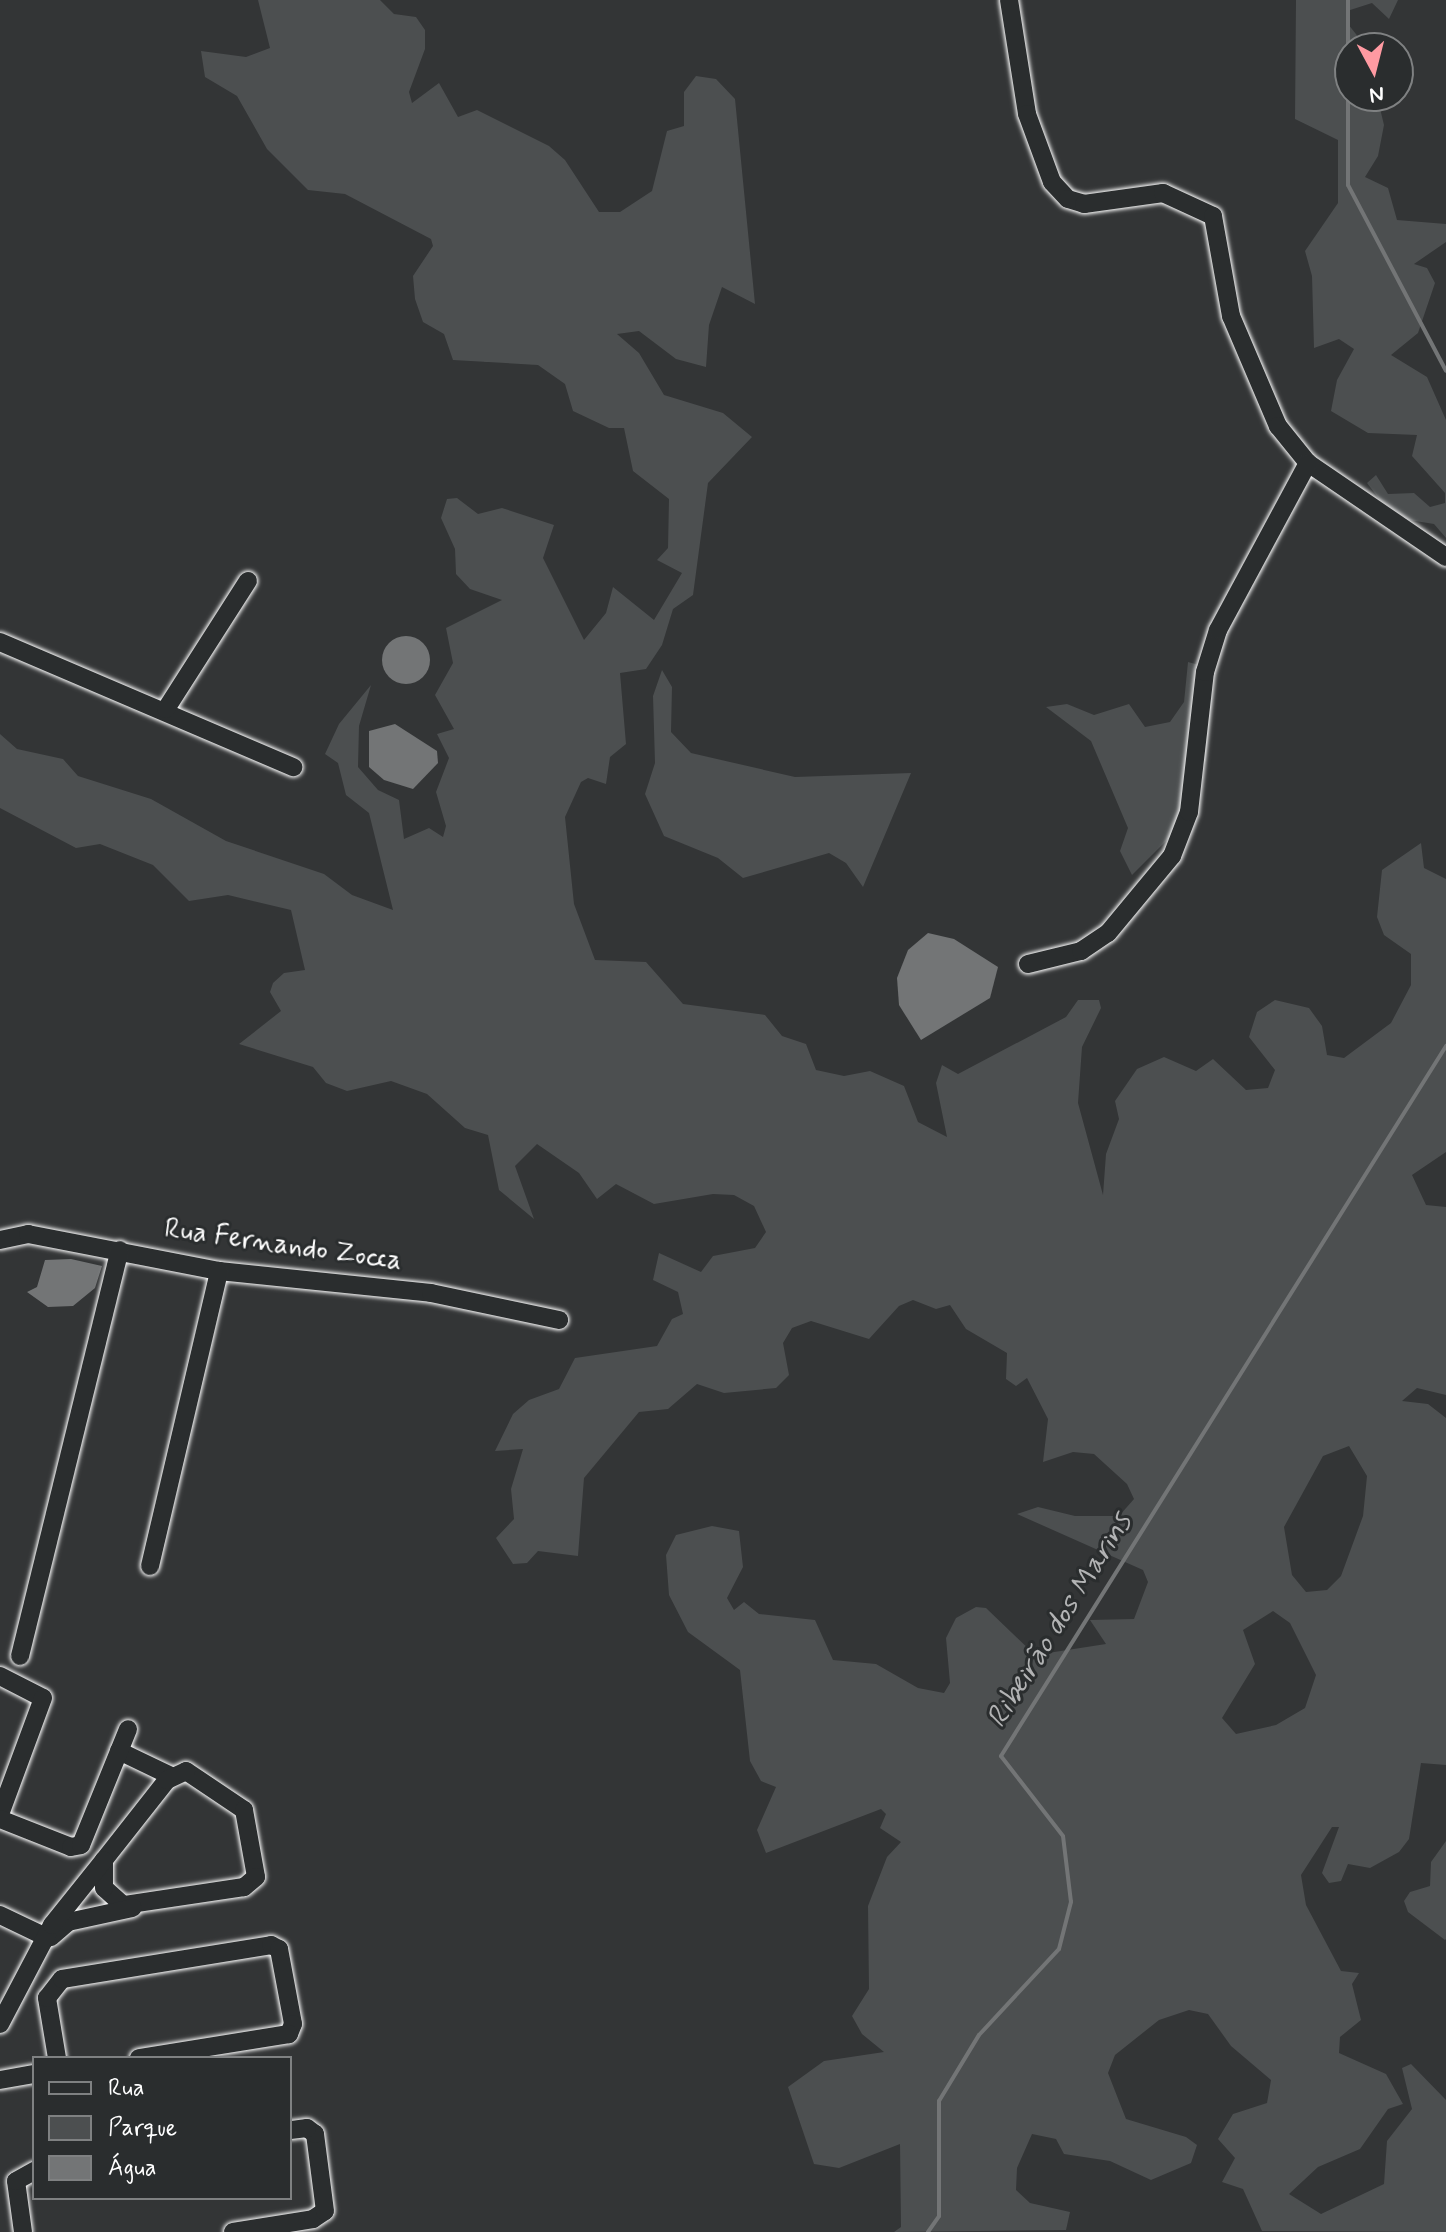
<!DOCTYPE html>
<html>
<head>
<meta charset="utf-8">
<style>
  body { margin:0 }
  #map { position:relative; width:1446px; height:2232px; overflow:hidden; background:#333536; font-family:Mynerve,sans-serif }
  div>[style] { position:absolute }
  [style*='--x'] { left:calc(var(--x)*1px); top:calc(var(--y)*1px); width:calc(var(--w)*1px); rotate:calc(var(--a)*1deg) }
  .green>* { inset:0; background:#4c4f50 }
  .water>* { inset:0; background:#737576 }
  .round { border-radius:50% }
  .stream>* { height:4px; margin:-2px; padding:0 2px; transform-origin:2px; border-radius:2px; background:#737576 }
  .roads { filter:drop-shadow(0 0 2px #fff) drop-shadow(0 0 2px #fff) }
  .minor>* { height:18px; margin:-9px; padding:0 9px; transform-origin:9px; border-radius:9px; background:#2a2d2e }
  span { translate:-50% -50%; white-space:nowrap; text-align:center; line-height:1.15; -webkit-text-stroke:6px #2a2d2e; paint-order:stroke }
  .street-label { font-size:28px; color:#fff }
  .water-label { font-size:30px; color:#b2b3b4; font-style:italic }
  .legend { position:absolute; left:32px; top:2056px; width:260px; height:144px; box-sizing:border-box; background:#2a2d2e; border:2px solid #7f8182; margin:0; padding:10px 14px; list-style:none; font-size:24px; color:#fff }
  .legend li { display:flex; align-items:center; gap:16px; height:40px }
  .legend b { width:40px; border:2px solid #7f8182 }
  .north { position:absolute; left:1334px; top:32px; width:80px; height:80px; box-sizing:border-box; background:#2a2d2e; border:2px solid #7f8182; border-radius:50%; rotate:173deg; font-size:22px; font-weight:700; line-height:32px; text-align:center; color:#fff }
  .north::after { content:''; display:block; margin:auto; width:28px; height:36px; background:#ff9aa2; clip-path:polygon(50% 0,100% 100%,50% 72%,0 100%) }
</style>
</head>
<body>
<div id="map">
  <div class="green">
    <div style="clip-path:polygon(evenodd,258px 0,380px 0,394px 14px,416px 17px,425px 30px,425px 49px,409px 92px,412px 103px,439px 83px,458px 117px,477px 110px,549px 146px,565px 160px,599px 212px,620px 212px,652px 191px,667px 131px,684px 126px,684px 92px,696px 76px,716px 79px,735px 99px,755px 304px,722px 287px,709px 325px,706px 367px,676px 359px,639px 331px,617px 334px,639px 353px,664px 395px,723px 413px,752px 437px,708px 483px,693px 595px,673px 609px,662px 645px,646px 669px,620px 673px,626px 744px,610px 757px,606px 784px,588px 778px,581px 782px,565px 817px,574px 904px,595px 960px,646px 962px,683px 1004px,765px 1015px,782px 1036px,806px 1044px,816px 1070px,844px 1076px,870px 1071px,904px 1086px,918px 1122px,947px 1137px,936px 1083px,942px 1065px,958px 1074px,1066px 1017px,1078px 1000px,1099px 1000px,1101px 1008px,1082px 1047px,1078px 1103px,1103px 1195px,1106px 1154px,1119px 1119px,1115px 1101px,1137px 1069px,1164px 1057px,1196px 1071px,1213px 1059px,1246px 1090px,1268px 1088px,1275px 1070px,1249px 1037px,1257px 1012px,1275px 1000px,1309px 1008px,1322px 1026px,1327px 1055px,1344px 1058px,1391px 1023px,1411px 985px,1411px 954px,1384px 935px,1377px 917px,1382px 870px,1421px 843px,1424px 868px,1446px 879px,1446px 1152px,1412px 1175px,1426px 1205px,1446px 1207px,1446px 1395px,1417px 1388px,1402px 1401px,1428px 1404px,1446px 1418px,1446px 1765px,1421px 1763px,1409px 1839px,1399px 1852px,1370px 1868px,1348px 1864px,1341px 1881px,1329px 1883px,1322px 1873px,1339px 1827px,1332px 1827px,1301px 1875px,1306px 1905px,1341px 1971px,1359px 1973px,1352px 1984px,1361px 2020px,1340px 2037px,1339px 2053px,1386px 2074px,1403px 2104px,1388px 2109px,1360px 2149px,1318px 2167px,1289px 2194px,1321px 2214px,1384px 2184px,1387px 2141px,1412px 2109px,1402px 2068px,1411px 2064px,1446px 2100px,1446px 2232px,1262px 2231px,1243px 2189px,1222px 2182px,1235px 2158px,1218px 2139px,1233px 2114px,1267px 2103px,1271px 2080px,1231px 2046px,1208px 2014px,1189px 2010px,1159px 2020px,1115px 2055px,1108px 2073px,1126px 2119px,1186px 2137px,1197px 2145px,1191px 2163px,1151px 2180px,1110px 2161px,1064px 2154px,1056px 2139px,1032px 2134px,1017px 2168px,1016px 2190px,1030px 2203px,1070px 2212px,1066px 2230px,894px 2232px,901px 2227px,900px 2144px,839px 2168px,814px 2164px,788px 2087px,824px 2061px,884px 2052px,862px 2034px,852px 2016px,869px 1989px,868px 1906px,887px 1857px,901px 1842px,880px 1828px,886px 1814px,881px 1809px,766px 1853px,757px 1830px,776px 1787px,761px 1781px,750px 1761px,740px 1670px,688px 1632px,669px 1595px,666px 1555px,676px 1535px,712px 1526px,739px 1531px,743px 1567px,727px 1598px,734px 1610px,744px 1602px,759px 1614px,815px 1620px,833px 1660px,876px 1664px,918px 1688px,944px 1693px,950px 1683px,946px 1638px,956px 1618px,976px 1607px,986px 1608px,1035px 1655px,1106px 1644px,1090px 1620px,1134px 1619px,1148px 1582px,1143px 1570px,1017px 1514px,1038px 1507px,1075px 1516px,1119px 1516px,1134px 1499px,1127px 1484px,1094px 1454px,1073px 1452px,1043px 1462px,1048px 1419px,1027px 1378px,1016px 1386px,1006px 1379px,1007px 1353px,966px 1329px,950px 1305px,936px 1309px,913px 1300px,899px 1306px,869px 1339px,811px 1321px,792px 1328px,783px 1343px,789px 1375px,776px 1388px,724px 1393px,697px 1384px,668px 1409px,639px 1412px,584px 1478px,578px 1556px,538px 1551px,527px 1563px,513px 1564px,496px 1538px,514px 1519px,511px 1489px,523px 1449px,495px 1451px,513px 1414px,529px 1400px,559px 1389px,575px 1358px,657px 1346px,672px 1319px,683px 1314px,678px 1292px,653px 1280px,659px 1253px,701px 1272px,713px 1256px,755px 1248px,766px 1232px,754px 1206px,734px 1195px,713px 1194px,654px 1204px,616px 1184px,597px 1199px,579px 1173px,537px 1144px,515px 1166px,534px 1219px,499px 1190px,488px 1135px,465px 1128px,427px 1094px,391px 1081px,347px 1091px,326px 1083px,313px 1067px,239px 1044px,281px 1011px,270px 992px,273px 983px,284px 973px,305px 970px,291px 910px,228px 895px,189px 901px,153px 865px,100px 844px,76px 848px,0 808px,0 734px,17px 749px,63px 759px,78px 776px,151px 799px,226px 841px,324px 874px,352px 895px,393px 910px,369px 813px,346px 795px,338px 763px,325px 754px,339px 724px,371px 685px,359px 726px,358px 767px,378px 790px,399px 800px,404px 839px,429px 828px,443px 837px,446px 826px,436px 792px,449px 758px,437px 734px,454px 729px,435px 695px,453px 663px,446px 628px,502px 600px,470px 589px,456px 574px,455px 549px,441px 518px,447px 499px,457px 498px,478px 514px,502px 508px,554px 525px,543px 558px,584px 640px,606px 613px,613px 587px,654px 620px,682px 573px,657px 560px,668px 548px,669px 499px,633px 471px,624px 428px,609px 428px,573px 411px,565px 384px,538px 365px,453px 360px,444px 334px,423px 322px,415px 299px,413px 276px,433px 246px,431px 239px,345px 194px,308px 190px,267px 149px,237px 96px,205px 77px,201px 51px,246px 57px,270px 48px,258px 0,1349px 1446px,1367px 1476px,1363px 1516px,1341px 1576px,1327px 1590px,1306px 1592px,1292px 1575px,1284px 1527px,1323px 1456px,1349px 1446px,258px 0,1273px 1611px,1290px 1623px,1316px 1675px,1305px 1708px,1276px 1725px,1236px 1734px,1222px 1718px,1255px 1664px,1243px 1630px,1273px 1611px)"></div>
    <div style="clip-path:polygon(1296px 0,1398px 0,1389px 19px,1372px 3px,1347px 11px,1348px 24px,1367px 48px,1350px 48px,1350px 96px,1377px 96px,1384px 125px,1378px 156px,1365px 177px,1388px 188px,1397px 220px,1446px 224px,1446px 242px,1414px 264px,1427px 268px,1435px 283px,1418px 333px,1391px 355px,1427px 377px,1446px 420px,1446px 538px,1434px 524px,1409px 520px,1380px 500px,1367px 483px,1376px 475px,1388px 494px,1414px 493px,1430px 507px,1445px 503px,1445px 493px,1412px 456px,1417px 435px,1368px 433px,1331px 411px,1337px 380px,1354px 349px,1339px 339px,1314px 348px,1312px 276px,1305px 251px,1338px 203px,1338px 140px,1295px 119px)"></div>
    <div style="clip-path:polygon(1188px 662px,1199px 665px,1212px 701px,1206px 760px,1178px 829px,1132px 875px,1120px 851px,1128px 828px,1091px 741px,1046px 707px,1067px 704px,1094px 715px,1129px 704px,1145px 727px,1170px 722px,1184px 702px)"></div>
    <div style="clip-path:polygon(662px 670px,672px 687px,671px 732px,691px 753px,795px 777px,911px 773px,863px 887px,846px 863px,829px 853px,743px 878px,718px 858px,664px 836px,645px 794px,655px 763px,653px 696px)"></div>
    <div style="clip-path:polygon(1446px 1841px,1446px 1939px,1445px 1940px,1408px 1912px,1404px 1901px,1410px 1892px,1430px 1886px,1431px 1862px)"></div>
  </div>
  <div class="water">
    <div class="round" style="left:382px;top:636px;width:48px;height:48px"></div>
    <div style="clip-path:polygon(395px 724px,437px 751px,438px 763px,413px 789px,384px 780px,369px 767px,369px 731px)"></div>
    <div style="clip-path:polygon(928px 933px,954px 939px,998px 967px,990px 998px,921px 1040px,899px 1005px,897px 978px,908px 950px)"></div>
    <div style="clip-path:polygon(71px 1259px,102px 1266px,95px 1288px,73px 1306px,48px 1307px,27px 1292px,37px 1287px,45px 1260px)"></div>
  </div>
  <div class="stream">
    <div style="--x:1348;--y:0;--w:185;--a:90"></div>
    <div style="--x:1348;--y:185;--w:210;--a:62.2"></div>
    <div style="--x:928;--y:2232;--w:19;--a:-55"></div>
    <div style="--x:939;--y:2216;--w:115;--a:-90"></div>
    <div style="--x:939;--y:2101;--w:77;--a:-58.8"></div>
    <div style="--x:979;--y:2035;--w:117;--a:-47.1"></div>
    <div style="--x:1059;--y:1949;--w:49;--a:-75.7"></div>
    <div style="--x:1071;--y:1902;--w:66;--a:-96.9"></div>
    <div style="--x:1063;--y:1836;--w:101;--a:-127.8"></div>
    <div style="--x:1001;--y:1756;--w:838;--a:-57.92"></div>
  </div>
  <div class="roads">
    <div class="minor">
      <div style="--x:1009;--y:0;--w:115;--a:81"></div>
      <div style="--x:1027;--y:114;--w:72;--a:69.8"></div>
      <div style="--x:1052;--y:182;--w:23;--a:47"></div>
      <div style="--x:1068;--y:199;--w:17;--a:17"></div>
      <div style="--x:1084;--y:204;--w:80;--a:-7.9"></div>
      <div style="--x:1163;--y:193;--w:55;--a:24.7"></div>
      <div style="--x:1213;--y:216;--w:102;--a:79.8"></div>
      <div style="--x:1231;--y:316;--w:120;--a:66.9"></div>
      <div style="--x:1278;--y:426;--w:48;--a:51"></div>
      <div style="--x:1308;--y:463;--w:167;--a:34.3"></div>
      <div style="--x:0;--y:642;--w:319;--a:23.1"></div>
      <div style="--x:166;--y:709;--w:152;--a:-57.4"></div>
      <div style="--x:1028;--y:964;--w:55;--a:-13.8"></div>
      <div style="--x:1081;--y:951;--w:32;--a:-34"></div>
      <div style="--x:1108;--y:933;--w:100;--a:-50.3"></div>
      <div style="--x:1172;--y:856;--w:47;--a:-68.9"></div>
      <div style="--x:1189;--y:812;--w:141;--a:-83.5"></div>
      <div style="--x:1205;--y:672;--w:44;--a:-72.8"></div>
      <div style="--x:1218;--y:630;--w:190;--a:-61.7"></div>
      <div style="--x:0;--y:1240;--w:29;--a:-12"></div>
      <div style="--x:28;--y:1234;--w:195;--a:11"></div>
      <div style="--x:219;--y:1271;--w:213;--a:5.9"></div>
      <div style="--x:431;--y:1293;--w:131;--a:11.9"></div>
      <div style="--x:150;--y:1566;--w:303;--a:-76.8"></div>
      <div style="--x:20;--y:1656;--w:418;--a:-76.2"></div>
      <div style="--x:0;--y:1676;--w:48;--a:27.1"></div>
      <div style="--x:43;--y:1698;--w:124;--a:110.3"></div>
      <div style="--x:119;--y:1751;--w:58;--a:25.7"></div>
      <div style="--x:186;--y:1771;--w:70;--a:33.9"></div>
      <div style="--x:244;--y:1810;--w:68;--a:79.8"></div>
      <div style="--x:256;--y:1877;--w:16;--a:140"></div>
      <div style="--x:244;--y:1887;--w:122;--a:171.5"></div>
      <div style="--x:123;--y:1905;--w:25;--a:-138"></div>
      <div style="--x:104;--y:1888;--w:28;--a:-90"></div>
      <div style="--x:104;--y:1860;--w:102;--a:-51.8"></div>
      <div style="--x:167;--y:1780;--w:21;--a:-25"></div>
      <div style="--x:0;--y:1819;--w:76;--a:21.5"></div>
      <div style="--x:71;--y:1847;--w:10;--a:-11"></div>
      <div style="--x:81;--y:1845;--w:125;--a:-67.9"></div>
      <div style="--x:0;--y:1915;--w:53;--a:25.6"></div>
      <div style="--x:51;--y:1937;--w:23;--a:-41"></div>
      <div style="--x:68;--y:1922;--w:66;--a:-12.3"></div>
      <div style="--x:0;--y:2024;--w:112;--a:-62.3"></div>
      <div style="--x:52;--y:1925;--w:83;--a:-51.3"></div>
      <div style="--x:57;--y:2058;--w:61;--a:-99.5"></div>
      <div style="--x:47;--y:1998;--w:24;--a:-52"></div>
      <div style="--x:62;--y:1979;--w:212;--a:-9.2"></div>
      <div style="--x:271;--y:1945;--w:9;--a:27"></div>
      <div style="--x:279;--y:1949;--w:76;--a:79.4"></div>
      <div style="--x:293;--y:2024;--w:11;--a:112"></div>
      <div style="--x:289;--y:2034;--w:152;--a:170.9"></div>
      <div style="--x:0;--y:2080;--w:35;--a:-10"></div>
      <div style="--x:23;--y:2232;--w:51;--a:-97.8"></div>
      <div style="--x:16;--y:2181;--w:21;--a:-29"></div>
      <div style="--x:233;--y:2232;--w:81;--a:-9.2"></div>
      <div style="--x:313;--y:2219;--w:14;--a:-34"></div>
      <div style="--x:325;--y:2211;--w:78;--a:-97.4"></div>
      <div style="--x:315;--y:2134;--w:10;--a:-143"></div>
      <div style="--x:307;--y:2128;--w:17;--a:173"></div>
    </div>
  </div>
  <div class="street-label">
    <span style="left:283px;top:1246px;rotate:8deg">Rua Fernando Zocca</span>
  </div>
  <div class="water-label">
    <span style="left:1060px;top:1621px;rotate:-58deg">Ribeirão dos Marins</span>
  </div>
  <ul class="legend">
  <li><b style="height:10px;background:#2a2d2e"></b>Rua</li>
  <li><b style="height:22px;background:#4c4f50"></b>Parque</li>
  <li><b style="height:22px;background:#737576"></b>Água</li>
  </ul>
  <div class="north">N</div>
</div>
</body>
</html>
